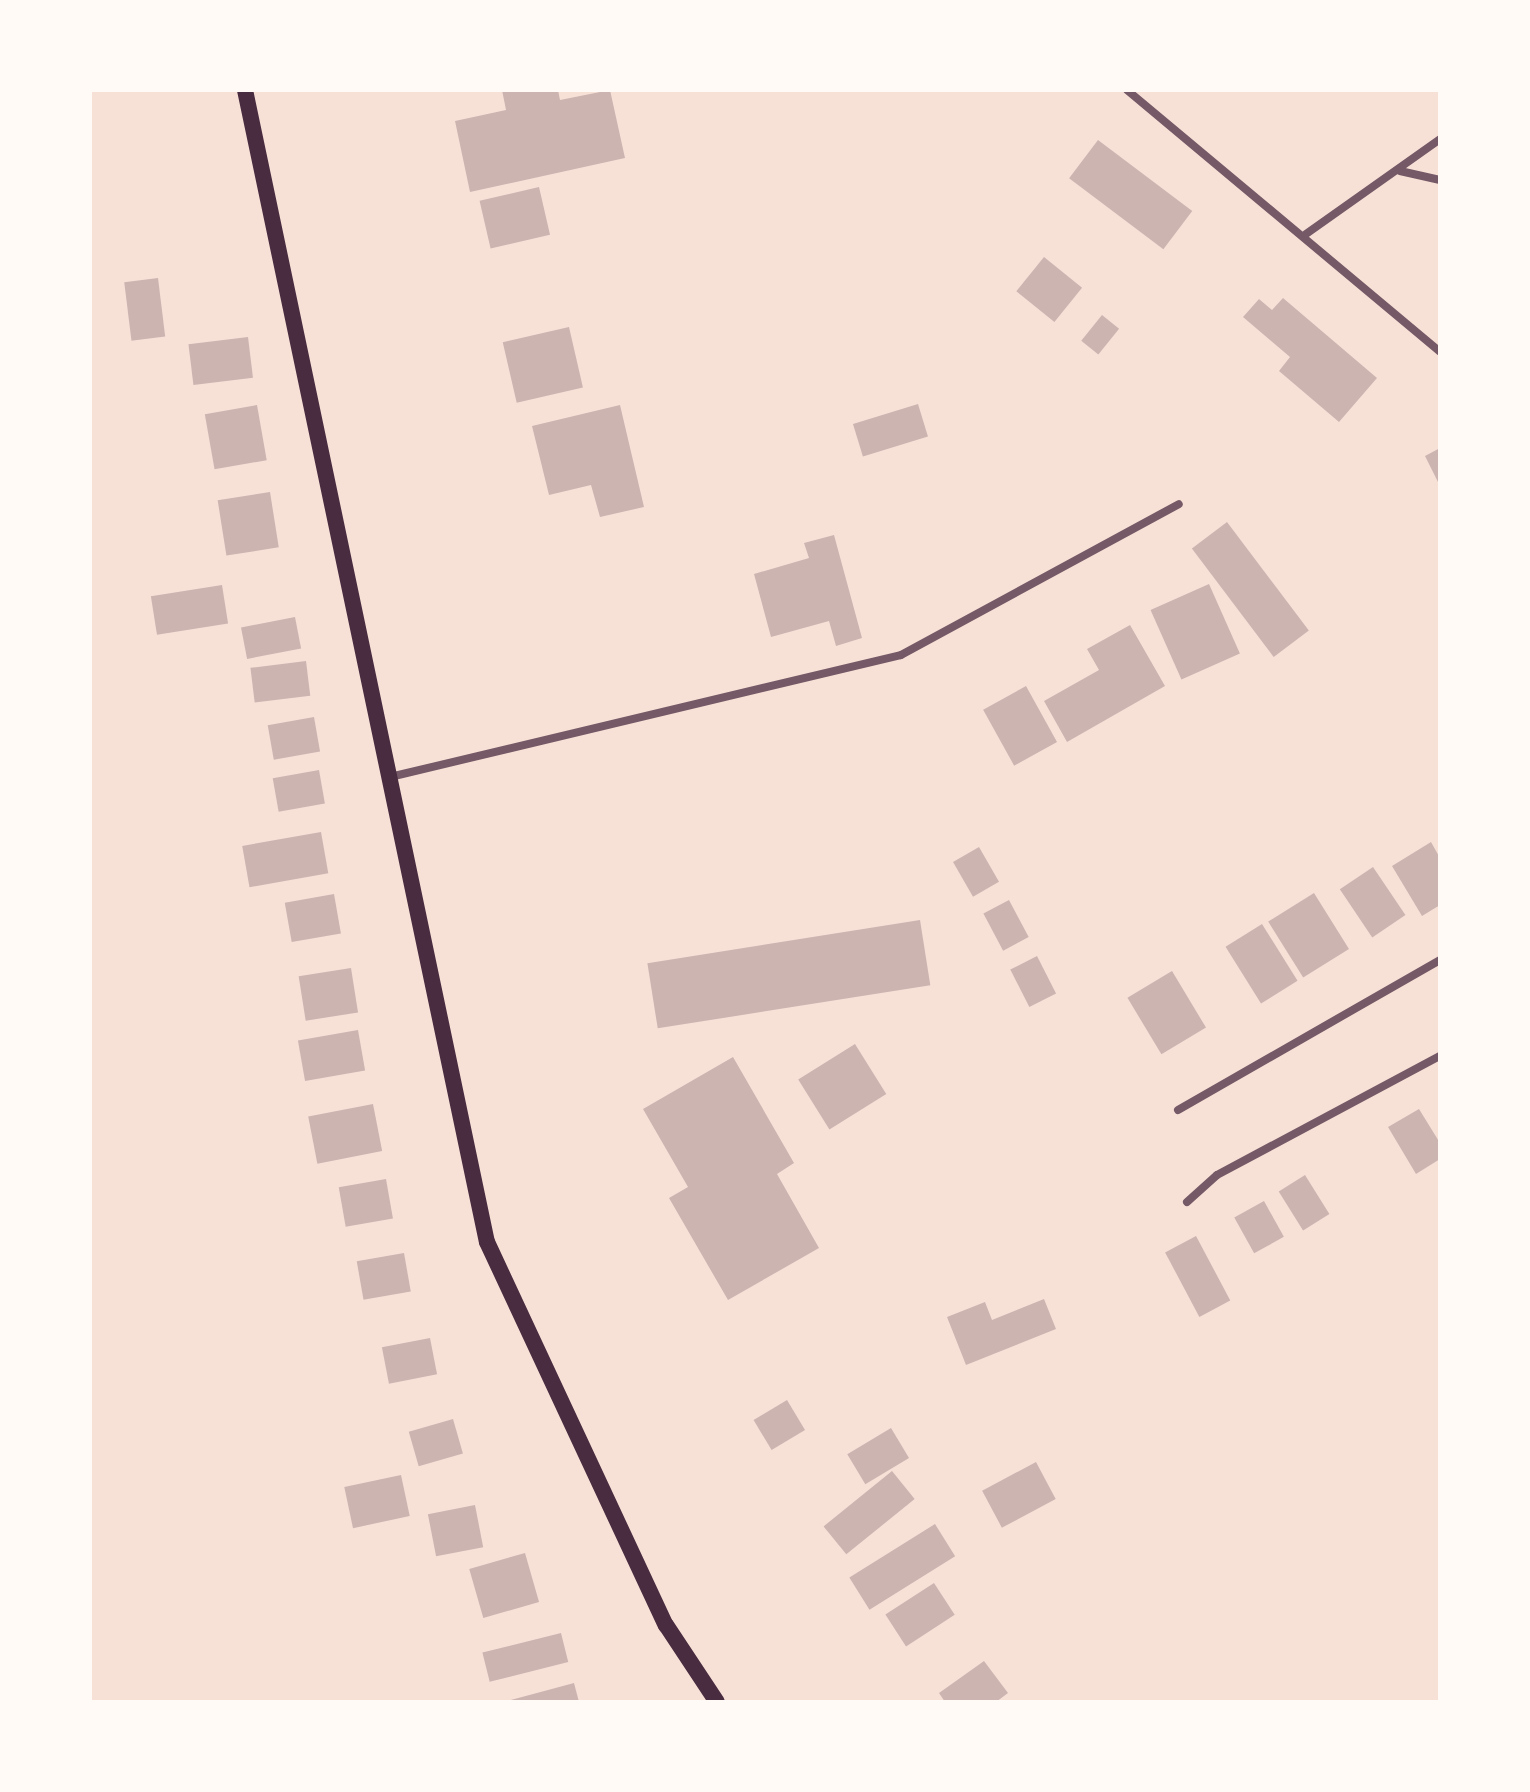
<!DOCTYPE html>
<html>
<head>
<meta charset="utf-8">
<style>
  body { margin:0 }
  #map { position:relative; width:1530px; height:1792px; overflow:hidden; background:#f7e1d7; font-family:"Work Sans",sans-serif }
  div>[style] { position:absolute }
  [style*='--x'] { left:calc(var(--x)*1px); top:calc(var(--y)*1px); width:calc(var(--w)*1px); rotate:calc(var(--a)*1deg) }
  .building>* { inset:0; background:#ccb4b1; transform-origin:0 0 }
  .minor>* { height:8px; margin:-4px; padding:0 4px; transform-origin:4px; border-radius:4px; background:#755966 }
  .secondary>* { height:16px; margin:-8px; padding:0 8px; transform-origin:8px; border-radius:8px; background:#4a2c40 }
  span { translate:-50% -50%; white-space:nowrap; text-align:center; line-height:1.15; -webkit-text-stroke:7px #fffaf5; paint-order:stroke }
  .frame { position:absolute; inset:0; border:92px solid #fffaf5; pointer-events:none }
</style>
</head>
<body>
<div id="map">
  <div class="building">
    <div style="clip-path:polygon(502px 90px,558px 90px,560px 100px,610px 90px,625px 158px,470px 192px,455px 121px,506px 110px)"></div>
    <div style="left:1098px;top:140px;width:118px;height:48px;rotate:37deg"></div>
    <div style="left:539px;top:187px;width:49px;height:61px;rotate:77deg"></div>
    <div style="left:1044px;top:257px;width:49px;height:44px;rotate:39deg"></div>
    <div style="left:158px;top:278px;width:59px;height:34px;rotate:83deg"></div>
    <div style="clip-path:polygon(1283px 298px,1377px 378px,1339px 422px,1279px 371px,1290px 357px,1243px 317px,1259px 299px,1272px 310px)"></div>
    <div style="left:1102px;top:315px;width:22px;height:33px;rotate:39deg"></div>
    <div style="left:569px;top:327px;width:62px;height:68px;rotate:77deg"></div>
    <div style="left:248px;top:337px;width:41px;height:60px;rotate:83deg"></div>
    <div style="left:918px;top:404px;width:34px;height:68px;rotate:73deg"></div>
    <div style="left:257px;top:405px;width:56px;height:53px;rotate:80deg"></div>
    <div style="clip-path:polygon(620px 405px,644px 507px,600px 517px,591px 485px,549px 495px,532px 426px)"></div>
    <div style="clip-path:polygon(1440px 448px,1440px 486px,1425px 456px)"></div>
    <div style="left:270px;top:492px;width:56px;height:53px;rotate:81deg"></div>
    <div style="left:1227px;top:522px;width:136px;height:44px;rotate:53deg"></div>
    <div style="clip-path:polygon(834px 535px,862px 638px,836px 646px,829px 621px,771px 637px,754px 574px,809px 558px,804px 543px)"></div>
    <div style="left:1209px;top:584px;width:76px;height:64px;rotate:66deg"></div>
    <div style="left:222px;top:585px;width:39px;height:72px;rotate:81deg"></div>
    <div style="left:295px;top:617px;width:32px;height:55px;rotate:79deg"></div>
    <div style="clip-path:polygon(1130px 625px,1165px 686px,1067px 742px,1044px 701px,1099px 670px,1087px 649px)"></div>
    <div style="left:306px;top:661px;width:35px;height:56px;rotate:83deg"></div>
    <div style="left:1026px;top:686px;width:64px;height:49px;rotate:61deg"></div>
    <div style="left:314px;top:717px;width:35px;height:47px;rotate:80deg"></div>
    <div style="left:319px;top:770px;width:34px;height:47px;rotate:80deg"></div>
    <div style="left:321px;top:832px;width:42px;height:80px;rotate:80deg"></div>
    <div style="clip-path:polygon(1431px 842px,1440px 858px,1440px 905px,1422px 916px,1392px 866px)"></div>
    <div style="left:979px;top:847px;width:40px;height:30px;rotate:60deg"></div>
    <div style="left:1373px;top:867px;width:58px;height:40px;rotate:56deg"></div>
    <div style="left:1314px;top:893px;width:66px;height:54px;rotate:58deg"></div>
    <div style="left:334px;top:894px;width:40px;height:50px;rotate:80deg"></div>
    <div style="left:1009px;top:900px;width:42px;height:29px;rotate:62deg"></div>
    <div style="left:920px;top:920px;width:66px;height:276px;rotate:81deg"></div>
    <div style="left:1262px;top:924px;width:67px;height:43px;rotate:58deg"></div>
    <div style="left:1037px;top:956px;width:42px;height:30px;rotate:63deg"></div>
    <div style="left:351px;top:968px;width:45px;height:53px;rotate:81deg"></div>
    <div style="left:1172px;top:971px;width:66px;height:52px;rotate:59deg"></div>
    <div style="left:358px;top:1030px;width:41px;height:61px;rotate:80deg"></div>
    <div style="left:855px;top:1044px;width:59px;height:67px;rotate:58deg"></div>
    <div style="clip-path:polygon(733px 1057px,794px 1163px,777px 1174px,819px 1248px,728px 1300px,669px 1198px,688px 1187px,643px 1109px)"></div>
    <div style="left:373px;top:1104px;width:48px;height:66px;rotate:79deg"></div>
    <div style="clip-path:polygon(1419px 1109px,1440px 1143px,1440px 1159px,1416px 1174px,1388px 1127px)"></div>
    <div style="left:1305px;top:1175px;width:46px;height:31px;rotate:58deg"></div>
    <div style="left:386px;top:1179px;width:40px;height:48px;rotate:80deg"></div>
    <div style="left:1264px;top:1201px;width:41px;height:34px;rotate:61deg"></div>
    <div style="left:1196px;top:1236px;width:73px;height:35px;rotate:62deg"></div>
    <div style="left:404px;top:1253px;width:39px;height:48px;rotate:80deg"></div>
    <div style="clip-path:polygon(1044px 1299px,1056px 1329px,966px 1365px,947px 1317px,985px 1302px,992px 1320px)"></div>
    <div style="left:430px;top:1338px;width:37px;height:49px;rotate:79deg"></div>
    <div style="left:787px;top:1400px;width:35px;height:39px;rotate:59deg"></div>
    <div style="left:453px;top:1419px;width:36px;height:46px;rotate:74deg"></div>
    <div style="left:891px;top:1428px;width:35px;height:51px;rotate:59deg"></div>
    <div style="left:1036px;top:1462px;width:42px;height:61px;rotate:62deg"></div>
    <div style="left:892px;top:1471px;width:36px;height:88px;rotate:51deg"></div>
    <div style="left:401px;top:1475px;width:42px;height:58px;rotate:78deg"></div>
    <div style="left:475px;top:1505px;width:43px;height:48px;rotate:79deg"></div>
    <div style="left:935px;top:1524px;width:38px;height:101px;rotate:58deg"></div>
    <div style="left:525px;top:1553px;width:51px;height:58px;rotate:74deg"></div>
    <div style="left:934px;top:1583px;width:38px;height:58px;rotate:57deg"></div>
    <div style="left:561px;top:1633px;width:30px;height:81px;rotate:76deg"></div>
    <div style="clip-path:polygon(984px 1661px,1008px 1693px,996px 1702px,945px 1702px,939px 1693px)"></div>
    <div style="clip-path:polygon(574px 1683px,579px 1702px,507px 1702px,507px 1701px)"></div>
  </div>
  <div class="minor">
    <div style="--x:1127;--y:90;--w:408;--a:39.9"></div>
    <div style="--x:1400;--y:171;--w:41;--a:12.7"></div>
    <div style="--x:1306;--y:234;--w:164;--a:-35.3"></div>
    <div style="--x:390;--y:777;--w:525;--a:-13.43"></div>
    <div style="--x:901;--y:655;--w:316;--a:-28.5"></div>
    <div style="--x:1178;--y:1110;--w:302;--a:-29.8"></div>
    <div style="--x:1187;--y:1202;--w:40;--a:-42"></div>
    <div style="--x:1217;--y:1175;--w:253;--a:-28.1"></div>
  </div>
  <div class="secondary">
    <div style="--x:245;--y:90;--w:1177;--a:78.14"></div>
    <div style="--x:487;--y:1242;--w:423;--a:65"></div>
    <div style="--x:666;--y:1625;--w:92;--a:56.5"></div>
  </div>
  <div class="frame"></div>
</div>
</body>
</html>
